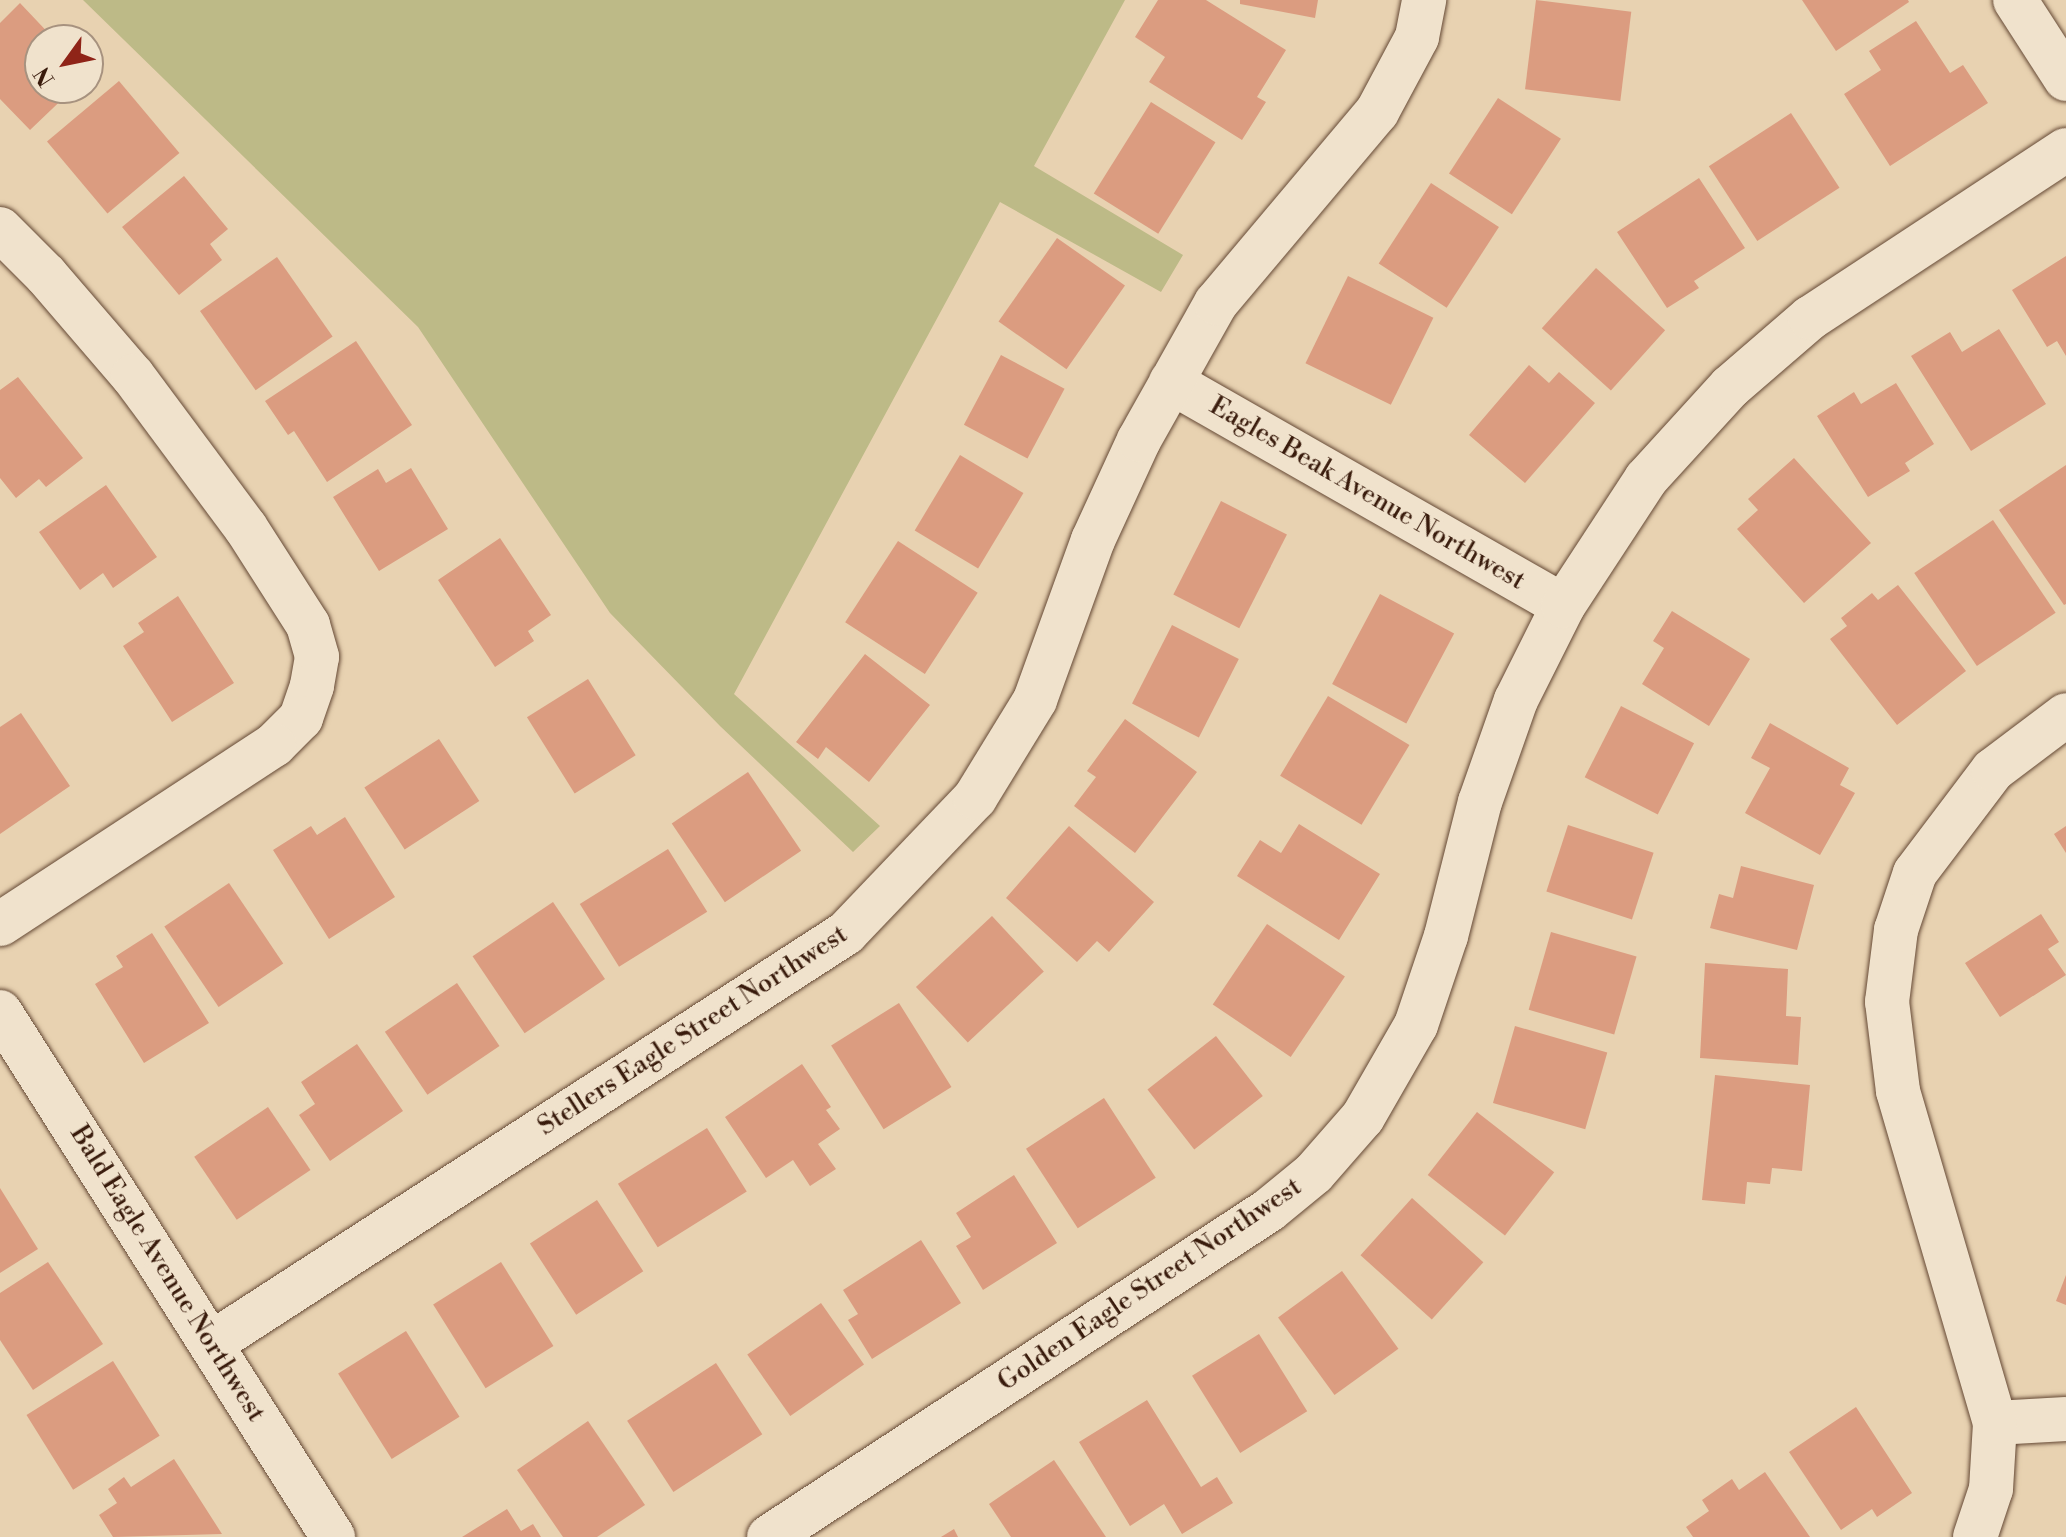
<!DOCTYPE html>
<html>
<head>
<meta charset="utf-8">
<style>
  body { margin:0 }
  #map { position:relative; width:2066px; height:1537px; overflow:hidden; background:#e8d2b1; font-family:"Libre Bodoni",serif }
  div>[style] { position:absolute }
  [style*='--x'] { left:calc(var(--x)*1px); top:calc(var(--y)*1px); width:calc(var(--w)*1px); rotate:calc(var(--a)*1deg) }
  .green>* { inset:0; background:#bdba87 }
  .building>* { inset:0; background:#db9c80; transform-origin:0 0 }
  .roads { filter:drop-shadow(0 0 2px #654935) drop-shadow(0 0 2px #654935) }
  .minor>* { height:44px; margin:-22px; padding:0 22px; transform-origin:22px; border-radius:22px; background:#f0e2cc }
  span { translate:-50% -50%; white-space:nowrap; text-align:center; line-height:1.15; -webkit-text-stroke:6px #f0e2cc; paint-order:stroke }
  .street-label { font-size:26px; color:#391b0c }
  .north { position:absolute; left:24px; top:24px; width:80px; height:80px; box-sizing:border-box; background:#f0e2cc; border:2px solid #a7927f; border-radius:50%; rotate:237deg; font-size:22px; font-weight:700; line-height:32px; text-align:center; color:#391b0c }
  .north::after { content:''; display:block; margin:auto; width:28px; height:36px; background:#8f2418; clip-path:polygon(50% 0,100% 100%,50% 72%,0 100%) }
</style>
</head>
<body>
<div id="map">
  <div class="green">
    <div style="clip-path:polygon(83px 0,1125px 0,1034px 166px,1183px 255px,1161px 292px,1000px 202px,734px 694px,880px 826px,853px 852px,720px 726px,610px 613px,418px 327px)"></div>
  </div>
  <div class="building">
    <div style="clip-path:polygon(1158px 0,1206px 0,1286px 50px,1257px 97px,1266px 102px,1242px 140px,1149px 82px,1165px 57px,1135px 37px)"></div>
    <div style="clip-path:polygon(1240px 0,1318px 0,1315px 18px,1240px 4px)"></div>
    <div style="left:1536px;top:0;width:96px;height:90px;rotate:7deg"></div>
    <div style="clip-path:polygon(1802px 0,1908px 0,1909px 2px,1836px 51px)"></div>
    <div style="clip-path:polygon(20px 3px,55px 40px,40px 40px,40px 88px,74px 88px,30px 130px,0 99px,0 23px)"></div>
    <div style="clip-path:polygon(1916px 21px,1950px 73px,1963px 65px,1988px 103px,1890px 166px,1844px 94px,1881px 70px,1869px 51px)"></div>
    <div style="left:119px;top:81px;width:94px;height:94px;rotate:50deg"></div>
    <div style="left:1498px;top:98px;width:75px;height:90px;rotate:33deg"></div>
    <div style="left:1151px;top:102px;width:76px;height:108px;rotate:32deg"></div>
    <div style="left:1791px;top:113px;width:89px;height:98px;rotate:57deg"></div>
    <div style="clip-path:polygon(184px 176px,228px 229px,210px 244px,222px 260px,179px 295px,122px 227px)"></div>
    <div style="clip-path:polygon(1699px 178px,1745px 248px,1694px 281px,1699px 288px,1667px 308px,1617px 232px)"></div>
    <div style="left:1431px;top:183px;width:81px;height:96px;rotate:33deg"></div>
    <div style="left:1057px;top:238px;width:83px;height:102px;rotate:35deg"></div>
    <div style="clip-path:polygon(2066px 256px,2066px 356px,2057px 341px,2047px 347px,2012px 290px)"></div>
    <div style="left:277px;top:257px;width:97px;height:94px;rotate:55deg"></div>
    <div style="left:1596px;top:268px;width:93px;height:81px;rotate:42deg"></div>
    <div style="left:1348px;top:276px;width:95px;height:97px;rotate:26deg"></div>
    <div style="clip-path:polygon(1999px 329px,2046px 404px,1971px 451px,1911px 356px,1950px 332px,1962px 352px)"></div>
    <div style="clip-path:polygon(356px 341px,412px 425px,327px 482px,294px 431px,288px 435px,265px 401px)"></div>
    <div style="left:1001px;top:355px;width:72px;height:79px;rotate:28deg"></div>
    <div style="clip-path:polygon(1529px 365px,1549px 383px,1559px 372px,1595px 403px,1525px 483px,1469px 435px)"></div>
    <div style="clip-path:polygon(18px 377px,83px 458px,46px 487px,39px 479px,16px 498px,0 478px,0 390px)"></div>
    <div style="clip-path:polygon(1896px 383px,1934px 444px,1905px 463px,1910px 471px,1868px 497px,1817px 416px,1854px 392px,1861px 404px)"></div>
    <div style="left:960px;top:455px;width:74px;height:88px;rotate:31deg"></div>
    <div style="clip-path:polygon(1794px 458px,1871px 543px,1804px 603px,1737px 529px,1758px 510px,1748px 499px)"></div>
    <div style="clip-path:polygon(2066px 465px,2066px 604px,2064px 605px,1999px 510px)"></div>
    <div style="clip-path:polygon(411px 468px,448px 529px,379px 571px,333px 497px,378px 469px,386px 483px)"></div>
    <div style="clip-path:polygon(106px 485px,157px 557px,113px 588px,103px 573px,80px 590px,39px 532px)"></div>
    <div style="left:1221px;top:501px;width:74px;height:105px;rotate:27deg"></div>
    <div style="left:1993px;top:520px;width:112px;height:95px;rotate:56deg"></div>
    <div style="clip-path:polygon(500px 538px,551px 615px,528px 631px,534px 641px,495px 667px,438px 580px)"></div>
    <div style="left:898px;top:541px;width:95px;height:97px;rotate:33deg"></div>
    <div style="clip-path:polygon(1898px 585px,1966px 671px,1897px 725px,1830px 639px,1847px 626px,1841px 618px,1872px 593px,1878px 600px)"></div>
    <div style="left:1380px;top:594px;width:84px;height:102px;rotate:28deg"></div>
    <div style="clip-path:polygon(178px 596px,234px 683px,172px 722px,123px 646px,144px 632px,138px 623px)"></div>
    <div style="clip-path:polygon(1672px 611px,1750px 659px,1709px 726px,1642px 684px,1664px 648px,1653px 641px)"></div>
    <div style="left:1172px;top:625px;width:75px;height:88px;rotate:27deg"></div>
    <div style="clip-path:polygon(865px 654px,930px 705px,869px 782px,826px 747px,818px 759px,796px 742px)"></div>
    <div style="left:588px;top:679px;width:90px;height:72px;rotate:58deg"></div>
    <div style="left:1328px;top:696px;width:95px;height:93px;rotate:31deg"></div>
    <div style="left:1621px;top:706px;width:82px;height:80px;rotate:27deg"></div>
    <div style="clip-path:polygon(21px 713px,70px 786px,0 834px,0 727px)"></div>
    <div style="clip-path:polygon(1125px 719px,1197px 772px,1135px 853px,1074px 806px,1096px 777px,1087px 771px)"></div>
    <div style="clip-path:polygon(1770px 723px,1849px 768px,1840px 785px,1855px 793px,1820px 855px,1745px 813px,1770px 768px,1751px 758px)"></div>
    <div style="left:439px;top:739px;width:74px;height:89px;rotate:57deg"></div>
    <div style="left:748px;top:772px;width:95px;height:92px;rotate:56deg"></div>
    <div style="clip-path:polygon(345px 817px,395px 897px,329px 939px,273px 850px,311px 826px,317px 835px)"></div>
    <div style="clip-path:polygon(1299px 824px,1380px 874px,1339px 940px,1237px 876px,1260px 840px,1281px 853px)"></div>
    <div style="left:1568px;top:825px;width:90px;height:70px;rotate:18deg"></div>
    <div style="clip-path:polygon(1069px 826px,1154px 902px,1109px 952px,1097px 941px,1077px 962px,1006px 898px)"></div>
    <div style="clip-path:polygon(2066px 826px,2066px 853px,2054px 834px)"></div>
    <div style="left:668px;top:849px;width:74px;height:104px;rotate:58deg"></div>
    <div style="clip-path:polygon(1741px 866px,1814px 885px,1797px 950px,1710px 928px,1719px 894px,1733px 898px)"></div>
    <div style="left:229px;top:883px;width:97px;height:78px;rotate:56deg"></div>
    <div style="left:553px;top:902px;width:93px;height:97px;rotate:56deg"></div>
    <div style="clip-path:polygon(2041px 914px,2059px 942px,2048px 949px,2066px 975px,2000px 1017px,1965px 963px)"></div>
    <div style="left:992px;top:916px;width:76px;height:104px;rotate:47deg"></div>
    <div style="left:1267px;top:924px;width:94px;height:97px;rotate:34deg"></div>
    <div style="left:1551px;top:932px;width:89px;height:81px;rotate:16deg"></div>
    <div style="clip-path:polygon(152px 933px,209px 1023px,144px 1063px,95px 984px,123px 967px,116px 956px)"></div>
    <div style="clip-path:polygon(1705px 963px,1788px 969px,1786px 1016px,1801px 1017px,1798px 1065px,1700px 1058px)"></div>
    <div style="left:457px;top:983px;width:76px;height:87px;rotate:56deg"></div>
    <div style="left:899px;top:1003px;width:99px;height:80px;rotate:58deg"></div>
    <div style="left:1515px;top:1026px;width:96px;height:80px;rotate:16deg"></div>
    <div style="left:1216px;top:1036px;width:76px;height:87px;rotate:52deg"></div>
    <div style="clip-path:polygon(357px 1044px,403px 1111px,330px 1161px,299px 1115px,315px 1104px,301px 1082px)"></div>
    <div style="clip-path:polygon(802px 1064px,831px 1107px,826px 1110px,840px 1129px,818px 1144px,836px 1169px,810px 1186px,793px 1160px,766px 1178px,725px 1117px)"></div>
    <div style="clip-path:polygon(1715px 1075px,1810px 1085px,1802px 1171px,1772px 1168px,1770px 1184px,1747px 1182px,1745px 1204px,1702px 1200px)"></div>
    <div style="left:1104px;top:1098px;width:95px;height:93px;rotate:57deg"></div>
    <div style="left:268px;top:1107px;width:76px;height:89px;rotate:56deg"></div>
    <div style="left:1477px;top:1112px;width:98px;height:80px;rotate:38deg"></div>
    <div style="left:707px;top:1128px;width:75px;height:105px;rotate:58deg"></div>
    <div style="clip-path:polygon(1014px 1175px,1057px 1243px,983px 1290px,956px 1246px,971px 1237px,956px 1213px)"></div>
    <div style="clip-path:polygon(0 1188px,38px 1249px,0 1273px)"></div>
    <div style="left:1412px;top:1198px;width:96px;height:77px;rotate:42deg"></div>
    <div style="left:597px;top:1200px;width:85px;height:80px;rotate:57deg"></div>
    <div style="clip-path:polygon(921px 1240px,961px 1303px,872px 1359px,848px 1320px,858px 1314px,843px 1290px)"></div>
    <div style="clip-path:polygon(48px 1262px,103px 1344px,33px 1390px,0 1340px,0 1293px)"></div>
    <div style="left:501px;top:1262px;width:99px;height:80px;rotate:58deg"></div>
    <div style="left:1342px;top:1271px;width:96px;height:79px;rotate:54deg"></div>
    <div style="clip-path:polygon(2066px 1275px,2066px 1305px,2056px 1301px)"></div>
    <div style="left:821px;top:1303px;width:75px;height:90px;rotate:55deg"></div>
    <div style="left:406px;top:1331px;width:101px;height:80px;rotate:58deg"></div>
    <div style="left:1259px;top:1334px;width:91px;height:79px;rotate:58deg"></div>
    <div style="left:113px;top:1361px;width:88px;height:102px;rotate:58deg"></div>
    <div style="left:716px;top:1363px;width:85px;height:106px;rotate:57deg"></div>
    <div style="clip-path:polygon(1147px 1400px,1201px 1487px,1217px 1477px,1233px 1503px,1182px 1534px,1164px 1504px,1130px 1526px,1079px 1442px)"></div>
    <div style="clip-path:polygon(1856px 1407px,1912px 1493px,1877px 1517px,1872px 1509px,1841px 1530px,1789px 1452px)"></div>
    <div style="clip-path:polygon(588px 1421px,645px 1505px,597px 1537px,563px 1537px,517px 1470px)"></div>
    <div style="clip-path:polygon(174px 1459px,222px 1534px,113px 1537px,99px 1515px,117px 1503px,108px 1489px,124px 1477px,131px 1487px)"></div>
    <div style="clip-path:polygon(1054px 1460px,1106px 1537px,1011px 1537px,989px 1504px)"></div>
    <div style="clip-path:polygon(1765px 1472px,1810px 1537px,1693px 1537px,1686px 1527px,1709px 1511px,1702px 1500px,1732px 1479px,1739px 1490px)"></div>
    <div style="clip-path:polygon(507px 1509px,521px 1531px,533px 1524px,541px 1537px,462px 1537px)"></div>
    <div style="clip-path:polygon(954px 1529px,958px 1537px,941px 1537px)"></div>
  </div>
  <div class="roads">
    <div class="minor">
      <div style="--x:2015;--y:0;--w:94;--a:57.2"></div>
      <div style="--x:0;--y:229;--w:65;--a:45"></div>
      <div style="--x:46;--y:275;--w:133;--a:49.3"></div>
      <div style="--x:133;--y:376;--w:189;--a:53.4"></div>
      <div style="--x:246;--y:528;--w:115;--a:57.4"></div>
      <div style="--x:308;--y:625;--w:33;--a:74"></div>
      <div style="--x:317;--y:657;--w:29;--a:100"></div>
      <div style="--x:312;--y:686;--w:34;--a:109"></div>
      <div style="--x:301;--y:718;--w:38;--a:135"></div>
      <div style="--x:274;--y:745;--w:327;--a:146.8"></div>
      <div style="--x:1171;--y:382;--w:451;--a:29.7"></div>
      <div style="--x:0;--y:1012;--w:622;--a:57.61"></div>
      <div style="--x:212;--y:1343;--w:755;--a:-32.89"></div>
      <div style="--x:846;--y:933;--w:187;--a:-46.3"></div>
      <div style="--x:975;--y:798;--w:115;--a:-58.5"></div>
      <div style="--x:1035;--y:700;--w:170;--a:-70.1"></div>
      <div style="--x:1093;--y:540;--w:110;--a:-65.3"></div>
      <div style="--x:1139;--y:440;--w:157;--a:-60.7"></div>
      <div style="--x:1216;--y:303;--w:250;--a:-49.9"></div>
      <div style="--x:1377;--y:112;--w:85;--a:-61.9"></div>
      <div style="--x:1417;--y:37;--w:38;--a:-79"></div>
      <div style="--x:1995;--y:1423;--w:71;--a:-3.2"></div>
      <div style="--x:769;--y:1537;--w:597;--a:-33.18"></div>
      <div style="--x:1269;--y:1210;--w:58;--a:-39.4"></div>
      <div style="--x:1314;--y:1173;--w:74;--a:-48.8"></div>
      <div style="--x:1363;--y:1117;--w:106;--a:-60.1"></div>
      <div style="--x:1416;--y:1025;--w:94;--a:-71.4"></div>
      <div style="--x:1446;--y:936;--w:138;--a:-75.8"></div>
      <div style="--x:1480;--y:802;--w:108;--a:-70.6"></div>
      <div style="--x:1516;--y:700;--w:105;--a:-63.4"></div>
      <div style="--x:1563;--y:606;--w:152;--a:-56.8"></div>
      <div style="--x:1646;--y:479;--w:125;--a:-47.6"></div>
      <div style="--x:1730;--y:387;--w:106;--a:-40.8"></div>
      <div style="--x:1810;--y:318;--w:306;--a:-33.3"></div>
      <div style="--x:1975;--y:1537;--w:51;--a:-71.6"></div>
      <div style="--x:1991;--y:1489;--w:66;--a:-86.5"></div>
      <div style="--x:1995;--y:1423;--w:346;--a:-106.3"></div>
      <div style="--x:1898;--y:1091;--w:90;--a:-97"></div>
      <div style="--x:1887;--y:1002;--w:73;--a:-82.9"></div>
      <div style="--x:1896;--y:930;--w:60;--a:-71.6"></div>
      <div style="--x:1915;--y:873;--w:129;--a:-52.9"></div>
      <div style="--x:1993;--y:770;--w:91;--a:-37"></div>
    </div>
  </div>
  <div class="street-label">
    <span style="left:1367px;top:494px;rotate:30deg">Eagles Beak Avenue Northwest</span>
    <span style="left:693px;top:1031px;rotate:-33deg">Stellers Eagle Street Northwest</span>
    <span style="left:167px;top:1274px;rotate:58deg">Bald Eagle Avenue Northwest</span>
    <span style="left:1150px;top:1285px;rotate:-34deg">Golden Eagle Street Northwest</span>
  </div>
  <div class="north">N</div>
</div>
</body>
</html>
